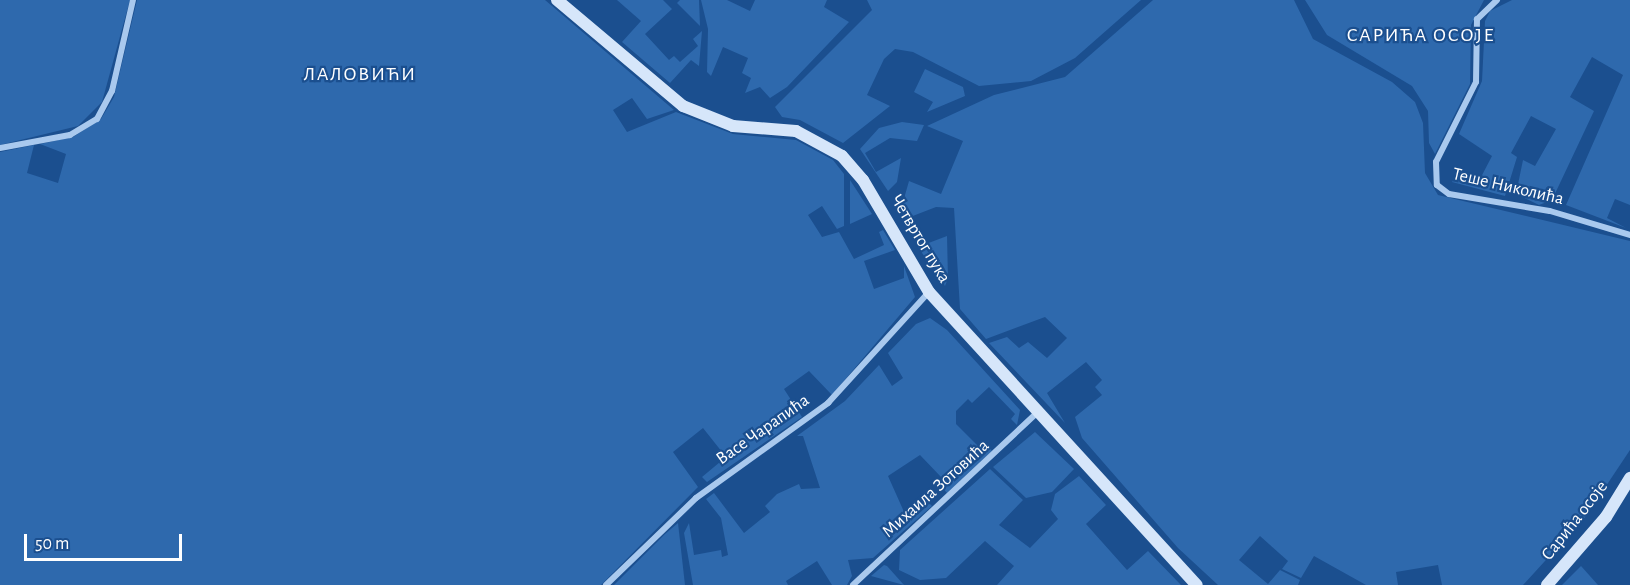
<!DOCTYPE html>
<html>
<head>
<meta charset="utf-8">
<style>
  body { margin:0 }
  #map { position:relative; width:1630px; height:585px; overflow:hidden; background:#1b4f8f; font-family:"Alegreya Sans",sans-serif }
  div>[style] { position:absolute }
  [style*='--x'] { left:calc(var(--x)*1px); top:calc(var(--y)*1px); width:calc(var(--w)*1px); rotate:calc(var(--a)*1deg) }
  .green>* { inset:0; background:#2e69ad }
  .street>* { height:6px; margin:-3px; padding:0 3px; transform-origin:3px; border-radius:3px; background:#a9c9ee }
  .secondary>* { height:12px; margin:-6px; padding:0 6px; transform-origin:6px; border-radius:6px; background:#d6e6fa }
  span { translate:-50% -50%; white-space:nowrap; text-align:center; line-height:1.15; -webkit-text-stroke:4.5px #1b4f8f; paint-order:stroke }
  .street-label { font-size:18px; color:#fff }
  .neighbourhood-label { font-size:20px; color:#fff; letter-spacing:1.5px }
  .scale { position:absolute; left:24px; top:534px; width:158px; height:27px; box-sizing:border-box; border:3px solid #fff; border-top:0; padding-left:8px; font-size:18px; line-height:21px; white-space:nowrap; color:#fff; -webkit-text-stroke:4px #1b4f8f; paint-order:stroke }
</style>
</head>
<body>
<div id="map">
  <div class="green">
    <div style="clip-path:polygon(0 0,130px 0,102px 102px,78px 126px,0 145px)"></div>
    <div style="clip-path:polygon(137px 0,545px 0,674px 110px,647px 119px,632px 98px,613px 110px,627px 132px,676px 112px,733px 134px,796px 140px,833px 160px,844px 174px,844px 226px,837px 229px,822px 206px,808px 215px,822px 237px,839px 232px,854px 259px,884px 245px,879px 232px,883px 230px,895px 250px,864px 261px,874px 289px,904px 278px,904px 266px,915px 297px,832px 395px,809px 371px,784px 389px,802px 417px,707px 482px,702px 477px,726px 457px,703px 428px,673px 452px,698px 487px,601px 585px,0 585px,0 152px,34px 145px,27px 173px,58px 183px,66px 154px,40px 144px,73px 137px,101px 119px,114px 97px)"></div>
    <div style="clip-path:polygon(617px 0,663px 0,672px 9px,645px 34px,669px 60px,674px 56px,680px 62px,698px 46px,693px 39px,702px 31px,699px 66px,691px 60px,670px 83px,622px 42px,641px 21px)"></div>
    <div style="clip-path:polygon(680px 0,699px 0,700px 26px,677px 3px)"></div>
    <div style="clip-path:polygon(701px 0,727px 0,750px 11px,755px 0,827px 0,824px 7px,849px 22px,787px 87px,770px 98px,760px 87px,745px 93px,751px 78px,742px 73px,748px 58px,723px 47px,711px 76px,707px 72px,708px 29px)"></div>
    <div style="clip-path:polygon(867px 0,1141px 0,1075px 58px,1031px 81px,979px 86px,913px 52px,895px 49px,884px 59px,867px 95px,890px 106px,843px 143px,800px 120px,782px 117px,775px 107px,872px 10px)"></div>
    <div style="clip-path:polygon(1153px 0,1294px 0,1313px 39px,1392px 82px,1415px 102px,1423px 123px,1425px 173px,1438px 195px,1630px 241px,1630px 450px,1586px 516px,1523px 585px,1442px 585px,1438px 565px,1396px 572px,1398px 585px,1366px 585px,1314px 556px,1301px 578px,1282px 569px,1288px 561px,1260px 536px,1239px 560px,1268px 584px,1280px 570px,1300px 580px,1298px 585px,1218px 585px,1178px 548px,1082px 438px,1075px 417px,1102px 395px,1095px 387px,1102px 380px,1086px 362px,1047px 393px,1065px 423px,989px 343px,1007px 337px,1019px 348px,1028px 342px,1047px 358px,1067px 338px,1045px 317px,986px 339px,960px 309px,954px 208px,936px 207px,905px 219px,901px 209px,909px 181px,941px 194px,963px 141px,927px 126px,994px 95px,1065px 77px)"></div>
    <div style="clip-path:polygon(1305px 0,1484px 0,1471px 25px,1470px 84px,1435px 154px,1429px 143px,1428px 111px,1412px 86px,1327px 35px)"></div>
    <div style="clip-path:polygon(1512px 0,1630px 0,1630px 205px,1615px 199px,1607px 218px,1626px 228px,1566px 205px,1623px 75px,1592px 57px,1570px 97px,1594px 111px,1552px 200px,1539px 205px,1516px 194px,1523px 160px,1535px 166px,1556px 129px,1531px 116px,1511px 153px,1517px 157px,1505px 196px,1452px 182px,1459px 169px,1480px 179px,1492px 156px,1459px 134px,1482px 81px,1485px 21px,1490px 11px)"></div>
    <div style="clip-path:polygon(925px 69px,963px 87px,965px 96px,927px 112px,933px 102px,914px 92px)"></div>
    <div style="clip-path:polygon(902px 122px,924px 125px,917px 141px,890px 138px,865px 153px,876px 172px,901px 158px,897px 182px,888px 191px,860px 149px,879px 128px)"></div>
    <div style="clip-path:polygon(850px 180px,872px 214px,850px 224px)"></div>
    <div style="clip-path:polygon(947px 236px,948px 278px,945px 286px,918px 247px)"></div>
    <div style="clip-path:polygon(930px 318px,947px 330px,1020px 410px,1017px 425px,1011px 419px,1015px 414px,989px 387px,972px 403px,968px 399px,956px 411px,956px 424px,979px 447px,985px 442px,992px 451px,947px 493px,938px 483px,942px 478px,920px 455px,888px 476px,905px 514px,924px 498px,932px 506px,873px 558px,848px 560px,852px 576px,847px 585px,832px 585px,817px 561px,786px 581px,788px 585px,693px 585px,684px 533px,689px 523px,694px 555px,721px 550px,722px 557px,728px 555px,721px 518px,706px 499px,714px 493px,744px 533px,770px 512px,765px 506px,777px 494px,799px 484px,801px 489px,820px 488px,803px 436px,797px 436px,845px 401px,879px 365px,892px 386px,903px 378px,888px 353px,916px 324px)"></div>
    <div style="clip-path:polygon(1035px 432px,1074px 469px,1052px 492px,1026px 498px,993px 467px)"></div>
    <div style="clip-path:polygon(990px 469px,1023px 500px,999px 525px,1030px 548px,1058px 519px,1051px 510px,1055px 494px,1079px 476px,1106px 505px,1086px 524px,1127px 570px,1148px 551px,1181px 585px,997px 585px,1014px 566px,985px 541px,946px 578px,920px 580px,899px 570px,900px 550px)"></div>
    <div style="clip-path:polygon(678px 523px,685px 585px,614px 585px,665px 534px)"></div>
    <div style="clip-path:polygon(884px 565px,887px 566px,904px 585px,871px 576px)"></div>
    <div style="clip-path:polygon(1581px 566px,1598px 585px,1562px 585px)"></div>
  </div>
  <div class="street">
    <div style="--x:1497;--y:0;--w:28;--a:136"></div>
    <div style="--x:1477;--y:19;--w:63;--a:90.9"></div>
    <div style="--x:1476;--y:82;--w:89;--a:116.6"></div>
    <div style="--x:1436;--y:162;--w:23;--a:88"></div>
    <div style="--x:1437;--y:185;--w:15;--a:37"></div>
    <div style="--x:1449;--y:194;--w:102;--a:9.6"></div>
    <div style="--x:1550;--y:211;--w:84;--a:16.7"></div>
    <div style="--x:0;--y:148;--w:71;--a:-10.5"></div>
    <div style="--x:70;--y:135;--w:31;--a:-31"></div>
    <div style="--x:97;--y:119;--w:32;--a:-62"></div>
    <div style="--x:112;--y:91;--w:93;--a:-77"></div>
    <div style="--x:606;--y:585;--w:125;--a:-44"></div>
    <div style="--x:696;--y:498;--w:163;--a:-35.7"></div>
    <div style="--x:828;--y:403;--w:150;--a:-47.7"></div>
    <div style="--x:853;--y:585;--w:252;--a:-43.1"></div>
  </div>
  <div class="secondary">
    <div style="--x:557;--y:0;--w:165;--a:40.1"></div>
    <div style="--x:683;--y:106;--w:54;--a:21.8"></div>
    <div style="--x:733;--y:126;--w:63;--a:4.5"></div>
    <div style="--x:796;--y:131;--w:52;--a:28.5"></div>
    <div style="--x:842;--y:156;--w:32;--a:49"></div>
    <div style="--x:863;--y:180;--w:130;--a:59.5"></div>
    <div style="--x:929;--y:292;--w:397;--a:47.6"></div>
    <div style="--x:1547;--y:585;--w:90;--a:-49.1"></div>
    <div style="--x:1606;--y:517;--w:46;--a:-58.4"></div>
  </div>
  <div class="street-label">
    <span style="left:1508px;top:187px;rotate:13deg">Теше Николића</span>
    <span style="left:920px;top:239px;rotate:59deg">Четвртог пука</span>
    <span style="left:763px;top:430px;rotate:-35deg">Васе Чарапића</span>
    <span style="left:936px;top:489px;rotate:-42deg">Михаила Зотовића</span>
    <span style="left:1575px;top:521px;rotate:-52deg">Сарића осоје</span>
  </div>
  <div class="neighbourhood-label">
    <span style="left:1421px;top:35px">САРИЋА ОСОЈЕ</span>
    <span style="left:360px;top:74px">ЛАЛОВИЋИ</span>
  </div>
  <div class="scale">50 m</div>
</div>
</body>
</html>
